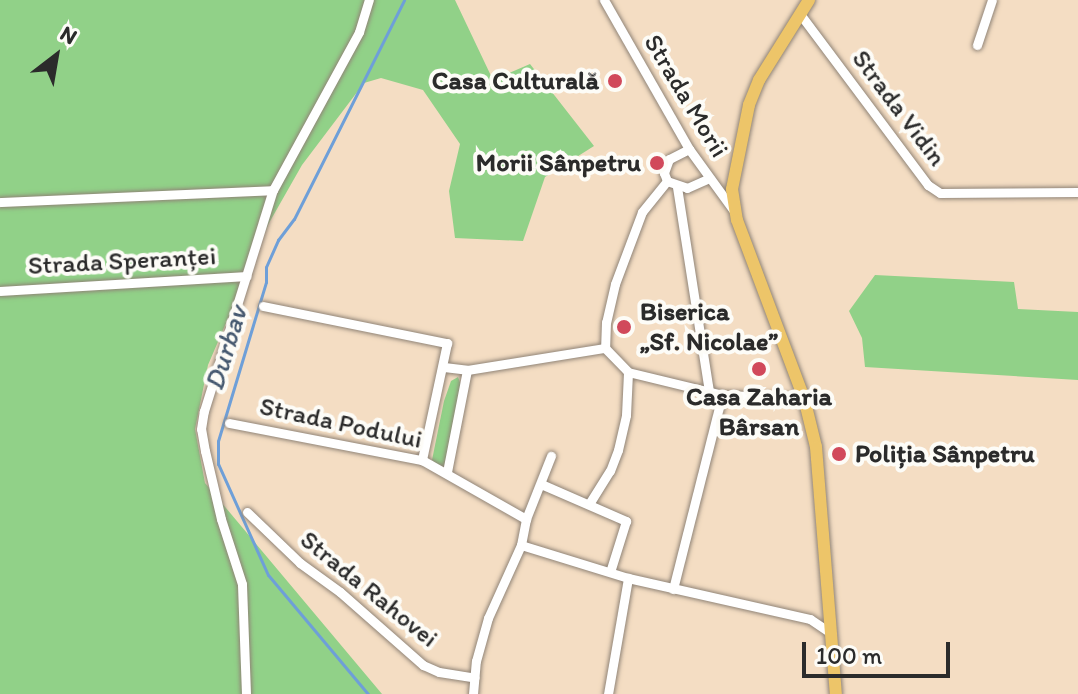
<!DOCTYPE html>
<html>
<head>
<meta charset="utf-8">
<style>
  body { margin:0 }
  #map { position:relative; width:1078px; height:694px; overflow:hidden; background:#f4ddc3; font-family:Itim,sans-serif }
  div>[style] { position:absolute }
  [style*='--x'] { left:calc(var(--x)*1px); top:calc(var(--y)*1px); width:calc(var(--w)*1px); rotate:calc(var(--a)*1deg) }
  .green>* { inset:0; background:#91d188 }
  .stream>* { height:3px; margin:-1.5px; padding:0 1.5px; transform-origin:1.5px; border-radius:1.5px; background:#6e9fd8 }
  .roads { filter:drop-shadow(0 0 2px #908477) drop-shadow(0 0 2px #908477) }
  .minor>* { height:9px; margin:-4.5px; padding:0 4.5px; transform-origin:4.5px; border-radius:4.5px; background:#fff }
  .major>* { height:12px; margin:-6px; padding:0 6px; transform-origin:6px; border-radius:6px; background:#edc569 }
  .dots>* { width:22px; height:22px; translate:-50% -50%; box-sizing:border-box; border:4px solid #fdfcf7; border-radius:50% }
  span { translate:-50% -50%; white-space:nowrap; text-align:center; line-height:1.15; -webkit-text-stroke:8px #fdfcf7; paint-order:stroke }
  .poi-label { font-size:26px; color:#2b2b2b; font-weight:700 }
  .right { translate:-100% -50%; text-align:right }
  .left { translate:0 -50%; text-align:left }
  .street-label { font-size:26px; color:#2b2b2b }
  .water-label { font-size:28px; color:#465970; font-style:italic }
  .north { position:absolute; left:16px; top:16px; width:80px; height:80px; -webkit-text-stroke:6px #fdfcf7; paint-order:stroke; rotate:31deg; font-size:22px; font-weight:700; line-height:32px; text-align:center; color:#2b2b2b }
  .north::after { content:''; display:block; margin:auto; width:28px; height:36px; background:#2b2b2b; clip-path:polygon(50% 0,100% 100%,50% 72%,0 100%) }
  .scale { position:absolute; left:802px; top:642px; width:148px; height:36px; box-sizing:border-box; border:4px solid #2b2b2b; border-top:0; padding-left:10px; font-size:24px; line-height:28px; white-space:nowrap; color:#2b2b2b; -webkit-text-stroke:6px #fdfcf7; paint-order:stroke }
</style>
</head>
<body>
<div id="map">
  <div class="green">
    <div style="clip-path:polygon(0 0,455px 0,493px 80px,530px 64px,594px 146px,545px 177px,523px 241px,455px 238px,449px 191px,460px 144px,423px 90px,381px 78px,364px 83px,302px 165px,269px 223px,208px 365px,195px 429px,205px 483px,382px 694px,0 694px)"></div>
    <div style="clip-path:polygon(875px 275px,1014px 282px,1018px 309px,1078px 312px,1078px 380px,865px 367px,862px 338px,849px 311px)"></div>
    <div style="clip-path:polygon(458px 377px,461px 385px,444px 467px,438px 466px,432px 460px,444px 401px,451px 381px)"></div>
  </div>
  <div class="stream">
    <div style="--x:368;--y:694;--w:155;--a:-130"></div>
    <div style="--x:268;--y:575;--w:122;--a:-114.2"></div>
    <div style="--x:218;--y:464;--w:23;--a:-90"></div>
    <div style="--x:218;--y:441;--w:166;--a:-73.2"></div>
    <div style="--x:266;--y:282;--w:15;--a:-90"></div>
    <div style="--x:266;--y:267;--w:30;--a:-66"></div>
    <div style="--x:278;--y:240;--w:26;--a:-53"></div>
    <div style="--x:294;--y:219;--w:245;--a:-63.3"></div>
  </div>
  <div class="roads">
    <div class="minor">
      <div style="--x:604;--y:0;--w:172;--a:60.3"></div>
      <div style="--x:689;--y:149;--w:77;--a:54"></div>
      <div style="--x:800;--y:14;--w:214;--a:53.2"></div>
      <div style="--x:928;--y:185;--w:14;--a:34"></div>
      <div style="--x:940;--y:193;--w:138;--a:-0.4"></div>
      <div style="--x:977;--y:45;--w:47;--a:-71.6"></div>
      <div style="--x:689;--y:149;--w:22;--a:153"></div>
      <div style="--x:669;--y:159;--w:15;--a:110"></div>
      <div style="--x:664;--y:173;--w:9;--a:69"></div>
      <div style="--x:667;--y:181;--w:21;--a:19"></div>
      <div style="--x:687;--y:188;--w:24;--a:-24"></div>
      <div style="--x:667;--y:181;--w:40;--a:129"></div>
      <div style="--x:642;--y:212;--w:77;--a:110.6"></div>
      <div style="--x:615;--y:284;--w:39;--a:103"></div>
      <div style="--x:606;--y:322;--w:26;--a:92"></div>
      <div style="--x:605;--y:348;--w:33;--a:46"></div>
      <div style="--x:628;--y:372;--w:97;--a:13.7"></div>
      <div style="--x:722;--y:395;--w:82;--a:2.1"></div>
      <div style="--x:677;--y:187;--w:207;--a:81.1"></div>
      <div style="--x:0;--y:202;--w:273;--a:-2.5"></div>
      <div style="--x:0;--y:291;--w:247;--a:-3.5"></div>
      <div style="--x:263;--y:306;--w:188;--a:11.4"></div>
      <div style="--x:447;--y:343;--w:120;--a:102.1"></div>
      <div style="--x:444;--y:367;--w:23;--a:7"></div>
      <div style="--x:467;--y:370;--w:140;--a:-9.1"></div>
      <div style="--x:229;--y:423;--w:197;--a:10.9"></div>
      <div style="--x:422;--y:460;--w:120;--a:29.6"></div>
      <div style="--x:447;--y:472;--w:104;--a:-78.9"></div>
      <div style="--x:541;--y:484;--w:93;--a:23.5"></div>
      <div style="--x:626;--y:521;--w:53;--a:107.4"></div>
      <div style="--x:589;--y:504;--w:39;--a:-58"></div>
      <div style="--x:610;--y:471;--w:22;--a:-69"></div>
      <div style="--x:618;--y:450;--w:36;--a:-77"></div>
      <div style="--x:626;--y:415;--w:43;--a:-87.3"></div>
      <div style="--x:247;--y:512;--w:74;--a:43.9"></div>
      <div style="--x:300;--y:563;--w:49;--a:35.9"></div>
      <div style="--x:340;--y:592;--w:111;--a:41.3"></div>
      <div style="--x:423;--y:665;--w:17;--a:24"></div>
      <div style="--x:439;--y:672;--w:36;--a:9"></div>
      <div style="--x:521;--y:545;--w:112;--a:17.1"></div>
      <div style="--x:628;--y:578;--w:187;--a:12.7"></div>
      <div style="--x:810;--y:619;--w:25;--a:34"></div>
      <div style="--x:673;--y:589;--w:200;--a:-75.8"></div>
      <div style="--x:246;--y:694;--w:110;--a:-92.1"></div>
      <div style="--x:242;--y:584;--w:68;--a:-107.9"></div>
      <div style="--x:221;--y:519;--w:70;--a:-103.2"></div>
      <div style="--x:205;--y:451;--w:22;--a:-100"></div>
      <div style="--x:201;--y:429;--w:18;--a:-81"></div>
      <div style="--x:204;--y:411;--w:232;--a:-72.7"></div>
      <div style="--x:273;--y:190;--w:180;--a:-61.4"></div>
      <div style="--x:359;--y:32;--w:34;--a:-73"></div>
      <div style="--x:473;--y:694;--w:33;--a:-85"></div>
      <div style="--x:476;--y:661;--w:45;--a:-74.4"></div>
      <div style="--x:488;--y:618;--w:80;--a:-65.7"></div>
      <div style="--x:521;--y:545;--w:26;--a:-79"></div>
      <div style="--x:526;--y:519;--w:68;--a:-68.4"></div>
      <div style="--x:608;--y:694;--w:118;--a:-80.2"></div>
    </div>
    <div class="major">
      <div style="--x:809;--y:0;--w:94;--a:122"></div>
      <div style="--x:759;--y:80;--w:27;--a:112"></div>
      <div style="--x:749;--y:105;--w:86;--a:101.4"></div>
      <div style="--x:732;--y:189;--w:31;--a:81"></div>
      <div style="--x:737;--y:220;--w:190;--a:69.4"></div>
      <div style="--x:804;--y:398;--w:50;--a:76.2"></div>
      <div style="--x:816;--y:447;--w:248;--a:85.4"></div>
    </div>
  </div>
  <div class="dots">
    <div style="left:615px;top:81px;background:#d1495b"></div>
    <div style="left:657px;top:163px;background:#d1495b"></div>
    <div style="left:624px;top:327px;background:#d1495b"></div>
    <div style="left:759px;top:369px;background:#d1495b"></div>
    <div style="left:839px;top:454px;background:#d1495b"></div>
  </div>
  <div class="poi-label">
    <span class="right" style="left:599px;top:81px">Casa Culturală</span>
    <span class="right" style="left:641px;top:163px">Morii Sânpetru</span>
    <span class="left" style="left:640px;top:327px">Biserica<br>„Sf. Nicolae”</span>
    <span style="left:759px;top:412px">Casa Zaharia<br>Bârsan</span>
    <span class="left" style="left:855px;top:454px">Poliția Sânpetru</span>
  </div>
  <div class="street-label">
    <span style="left:686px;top:96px;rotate:59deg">Strada Morii</span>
    <span style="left:899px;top:108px;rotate:53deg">Strada Vidin</span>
    <span style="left:122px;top:261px;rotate:-3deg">Strada Speranței</span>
    <span style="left:341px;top:423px;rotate:12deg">Strada Podului</span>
    <span style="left:369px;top:589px;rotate:39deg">Strada Rahovei</span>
  </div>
  <div class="water-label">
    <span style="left:225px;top:348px;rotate:-73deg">Durbav</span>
  </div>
  <div class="north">N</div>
  <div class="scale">100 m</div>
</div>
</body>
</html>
